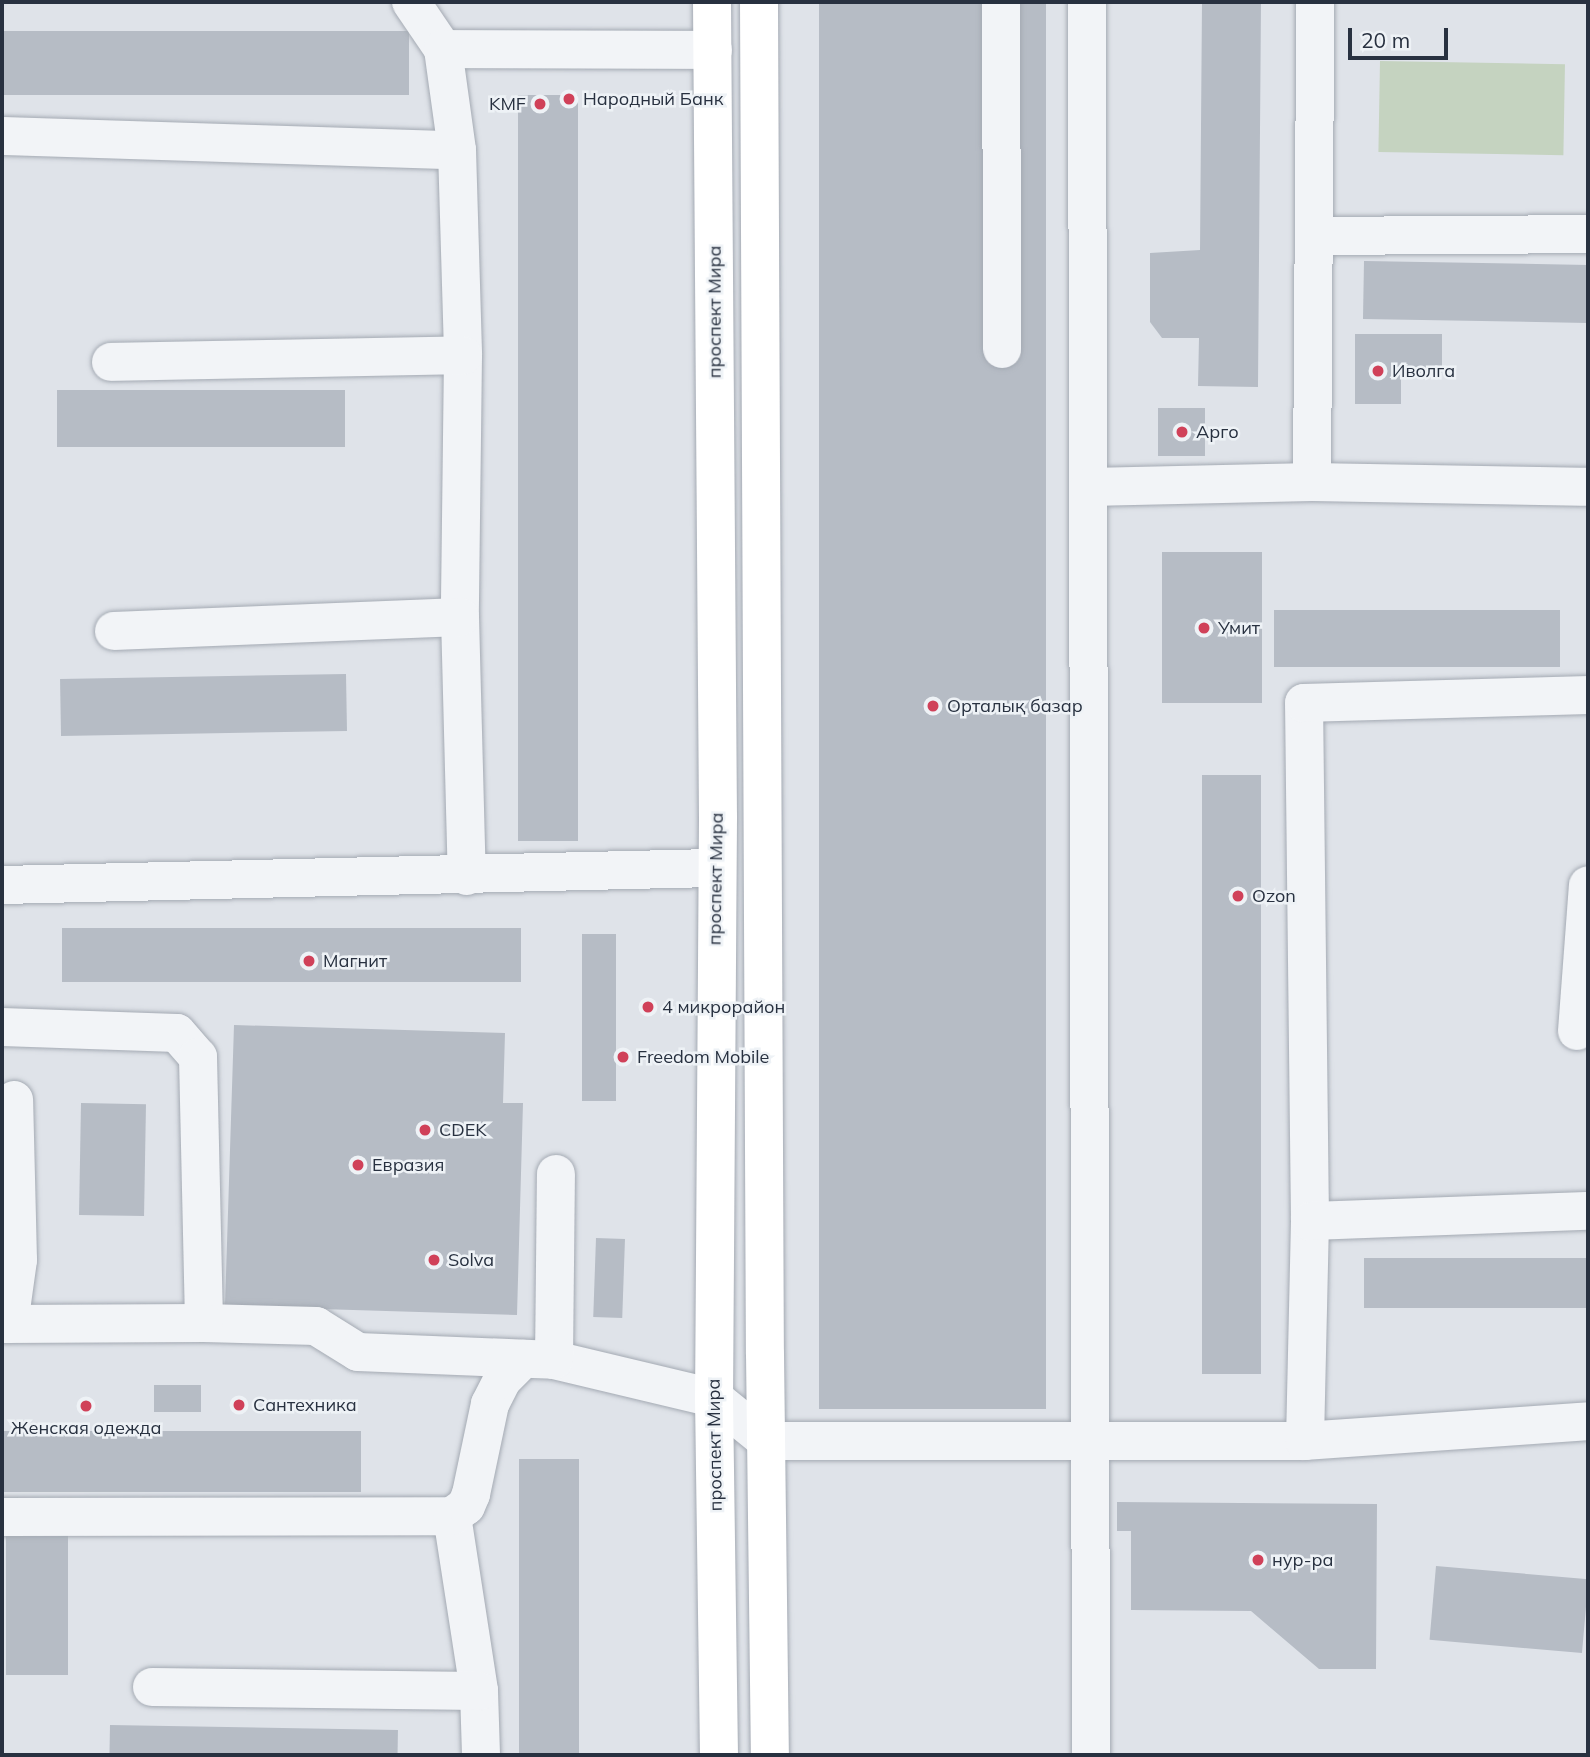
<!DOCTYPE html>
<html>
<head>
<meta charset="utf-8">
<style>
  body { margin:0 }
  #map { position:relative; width:1590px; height:1757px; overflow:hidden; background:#dfe3e9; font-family:Mulish,sans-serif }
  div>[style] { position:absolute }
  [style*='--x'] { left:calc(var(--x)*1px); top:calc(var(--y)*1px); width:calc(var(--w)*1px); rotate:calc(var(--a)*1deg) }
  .green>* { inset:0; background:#c5d3c0; transform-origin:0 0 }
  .building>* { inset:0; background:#b6bcc5; transform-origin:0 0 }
  .roads { filter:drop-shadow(0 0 2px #a4aab3) drop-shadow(0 0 2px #a4aab3) }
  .minor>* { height:38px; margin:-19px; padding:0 19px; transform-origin:19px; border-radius:19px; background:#f2f4f7 }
  .major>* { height:38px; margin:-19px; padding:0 19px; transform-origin:19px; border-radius:19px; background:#fff }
  .dots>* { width:19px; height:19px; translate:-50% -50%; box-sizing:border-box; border:4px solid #eef2f6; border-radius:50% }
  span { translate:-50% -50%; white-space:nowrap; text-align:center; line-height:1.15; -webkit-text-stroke:5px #eef2f6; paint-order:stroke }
  .poi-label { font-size:18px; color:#283140 }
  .left { translate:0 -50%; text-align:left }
  .right { translate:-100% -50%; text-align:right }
  .street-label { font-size:18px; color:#283140 }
  .frame { position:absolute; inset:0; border:4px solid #283140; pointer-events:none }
  .scale { position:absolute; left:1348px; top:28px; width:100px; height:32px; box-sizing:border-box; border:4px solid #283140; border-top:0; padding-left:9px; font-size:21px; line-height:24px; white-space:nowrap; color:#283140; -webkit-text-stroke:5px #eef2f6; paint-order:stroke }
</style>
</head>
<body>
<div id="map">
  <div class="green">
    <div style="left:1380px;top:61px;width:185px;height:91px;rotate:1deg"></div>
  </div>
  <div class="building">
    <div style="left:819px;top:2px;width:227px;height:1407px"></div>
    <div style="clip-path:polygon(1202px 2px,1261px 2px,1258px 387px,1198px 386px,1199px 338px,1162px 338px,1150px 322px,1150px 253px,1200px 250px)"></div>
    <div style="left:2px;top:31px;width:407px;height:64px"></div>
    <div style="left:518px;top:95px;width:60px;height:746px"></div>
    <div style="left:1364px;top:261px;width:224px;height:58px;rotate:1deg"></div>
    <div style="clip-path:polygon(1355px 334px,1442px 334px,1442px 373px,1401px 374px,1401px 404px,1355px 404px)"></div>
    <div style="left:345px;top:390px;width:57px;height:288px;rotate:90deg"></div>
    <div style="left:1158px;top:408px;width:47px;height:48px"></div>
    <div style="left:1162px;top:552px;width:100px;height:151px"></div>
    <div style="left:1274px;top:610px;width:286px;height:57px"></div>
    <div style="left:346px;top:674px;width:57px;height:286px;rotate:89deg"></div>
    <div style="left:1202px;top:775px;width:59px;height:599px"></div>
    <div style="left:62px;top:928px;width:459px;height:54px"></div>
    <div style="left:582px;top:934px;width:34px;height:167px"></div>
    <div style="clip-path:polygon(234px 1025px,505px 1033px,503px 1103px,523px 1103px,517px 1315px,225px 1306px)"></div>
    <div style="left:81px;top:1103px;width:65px;height:112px;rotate:1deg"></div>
    <div style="left:596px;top:1238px;width:29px;height:79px;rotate:2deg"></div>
    <div style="left:1588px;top:1258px;width:50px;height:224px;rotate:90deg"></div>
    <div style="left:154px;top:1385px;width:47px;height:27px"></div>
    <div style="left:2px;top:1431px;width:359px;height:61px"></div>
    <div style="left:519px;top:1459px;width:60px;height:296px"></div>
    <div style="clip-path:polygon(1117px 1502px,1377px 1504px,1376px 1669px,1319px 1669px,1251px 1611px,1131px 1610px,1131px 1531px,1117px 1531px)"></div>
    <div style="left:6px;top:1535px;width:62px;height:140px"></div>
    <div style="left:1436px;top:1566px;width:153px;height:74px;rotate:5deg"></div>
    <div style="left:110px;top:1725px;width:288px;height:30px;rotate:1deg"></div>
  </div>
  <div class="roads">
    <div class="minor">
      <div style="--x:411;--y:2;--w:57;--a:55.8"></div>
      <div style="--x:443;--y:49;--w:270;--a:0.2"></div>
      <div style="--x:1001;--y:2;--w:347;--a:89.8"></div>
      <div style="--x:1087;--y:2;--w:1753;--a:89.87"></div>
      <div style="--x:2;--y:136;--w:455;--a:1.8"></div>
      <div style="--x:457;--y:150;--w:102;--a:-97.9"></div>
      <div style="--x:457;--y:150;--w:205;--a:88.3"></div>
      <div style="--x:463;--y:355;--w:262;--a:90.7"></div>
      <div style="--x:460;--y:617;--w:259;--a:88.5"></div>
      <div style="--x:1314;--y:236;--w:274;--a:-0.4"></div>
      <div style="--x:111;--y:362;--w:352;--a:-1.1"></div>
      <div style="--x:1312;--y:482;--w:480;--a:-89.6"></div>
      <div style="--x:1089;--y:487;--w:223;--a:-1.3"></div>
      <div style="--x:1312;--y:482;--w:276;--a:1"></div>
      <div style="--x:114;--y:631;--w:346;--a:-2.3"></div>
      <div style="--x:2;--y:885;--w:713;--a:-1.37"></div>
      <div style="--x:2;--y:1027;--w:175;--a:2"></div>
      <div style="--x:177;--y:1033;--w:32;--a:49"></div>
      <div style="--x:198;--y:1057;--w:266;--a:88.7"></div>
      <div style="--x:204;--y:1323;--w:112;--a:1.5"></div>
      <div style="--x:316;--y:1326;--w:49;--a:31.8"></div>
      <div style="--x:358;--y:1352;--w:196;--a:2.3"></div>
      <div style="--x:554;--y:1360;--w:164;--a:13.4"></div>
      <div style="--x:714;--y:1398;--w:68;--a:39.1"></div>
      <div style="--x:767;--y:1441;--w:538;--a:0"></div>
      <div style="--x:1305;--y:1441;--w:284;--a:-4"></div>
      <div style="--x:1577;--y:1031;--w:146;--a:-85.7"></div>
      <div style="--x:1310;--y:1221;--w:518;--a:-90.66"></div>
      <div style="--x:1304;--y:703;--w:284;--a:-1.6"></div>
      <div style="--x:2;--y:1324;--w:202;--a:-0.3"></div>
      <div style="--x:9;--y:1324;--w:65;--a:-82"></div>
      <div style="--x:18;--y:1260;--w:160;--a:-91.4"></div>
      <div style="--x:554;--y:1360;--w:186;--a:-89.4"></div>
      <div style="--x:1305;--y:1441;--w:220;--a:-88.7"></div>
      <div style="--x:1310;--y:1221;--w:278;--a:-2.1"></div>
      <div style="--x:452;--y:1516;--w:177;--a:81.2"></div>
      <div style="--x:479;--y:1691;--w:64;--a:88.2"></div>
      <div style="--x:2;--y:1517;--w:450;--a:-0.1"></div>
      <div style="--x:452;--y:1516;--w:17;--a:-36"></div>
      <div style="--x:466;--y:1506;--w:13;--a:-67"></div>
      <div style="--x:471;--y:1494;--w:92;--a:-78.1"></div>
      <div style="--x:490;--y:1404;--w:27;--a:-63"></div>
      <div style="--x:502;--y:1380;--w:30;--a:-45"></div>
      <div style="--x:152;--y:1687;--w:327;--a:0.7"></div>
    </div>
    <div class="major">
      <div style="--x:712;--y:2;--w:815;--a:89.58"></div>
      <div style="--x:718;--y:817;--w:581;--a:90.39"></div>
      <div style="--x:714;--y:1398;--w:357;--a:89.2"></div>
      <div style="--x:759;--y:2;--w:1352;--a:89.75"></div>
      <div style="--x:765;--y:1354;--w:401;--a:89.3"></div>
    </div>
  </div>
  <div class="dots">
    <div style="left:569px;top:99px;background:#d04159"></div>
    <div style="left:540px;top:104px;background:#d04159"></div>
    <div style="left:1378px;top:371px;background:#d04159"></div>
    <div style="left:1182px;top:432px;background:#d04159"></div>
    <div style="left:1204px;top:628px;background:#d04159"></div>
    <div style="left:933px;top:706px;background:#d04159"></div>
    <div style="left:1238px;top:896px;background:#d04159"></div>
    <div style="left:309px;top:961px;background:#d04159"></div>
    <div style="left:648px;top:1007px;background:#d04159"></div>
    <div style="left:623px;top:1057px;background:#d04159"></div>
    <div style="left:425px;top:1130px;background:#d04159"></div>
    <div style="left:358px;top:1165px;background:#d04159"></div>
    <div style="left:434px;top:1260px;background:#d04159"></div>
    <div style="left:239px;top:1405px;background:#d04159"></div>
    <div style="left:86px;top:1406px;background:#d04159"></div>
    <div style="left:1258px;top:1560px;background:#d04159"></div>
  </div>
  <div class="poi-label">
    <span class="left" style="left:583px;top:99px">Народный Банк</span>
    <span class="right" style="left:526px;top:104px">KMF</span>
    <span class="left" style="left:1392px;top:371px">Иволга</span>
    <span class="left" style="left:1196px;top:432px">Арго</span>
    <span class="left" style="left:1218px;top:628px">Умит</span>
    <span class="left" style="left:947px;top:706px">Орталық базар</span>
    <span class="left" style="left:1252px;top:896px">Ozon</span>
    <span class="left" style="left:323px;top:961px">Магнит</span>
    <span class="left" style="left:662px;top:1007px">4 микрорайон</span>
    <span class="left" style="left:637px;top:1057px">Freedom Mobile</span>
    <span class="left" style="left:439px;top:1130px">CDEK</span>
    <span class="left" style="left:372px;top:1165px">Евразия</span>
    <span class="left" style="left:448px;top:1260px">Solva</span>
    <span class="left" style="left:253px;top:1405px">Сантехника</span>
    <span style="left:86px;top:1428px">Женская одежда</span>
    <span class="left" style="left:1272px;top:1560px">нур-ра</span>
  </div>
  <div class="street-label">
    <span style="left:715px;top:312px;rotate:-90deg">проспект Мира</span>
    <span style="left:716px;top:879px;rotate:-89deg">проспект Мира</span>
    <span style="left:715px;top:1445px;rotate:-91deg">проспект Мира</span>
  </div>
  <div class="frame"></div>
  <div class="scale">20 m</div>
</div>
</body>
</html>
